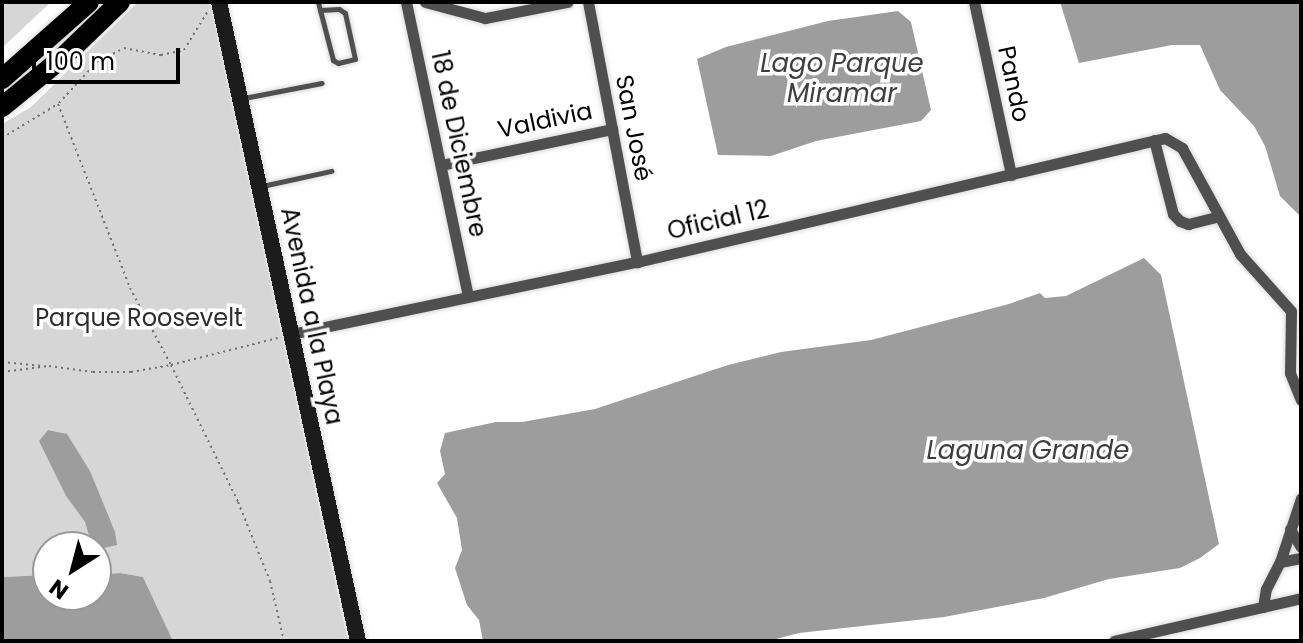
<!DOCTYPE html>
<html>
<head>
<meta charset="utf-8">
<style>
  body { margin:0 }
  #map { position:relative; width:1303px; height:643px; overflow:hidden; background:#fff; font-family:Poppins,sans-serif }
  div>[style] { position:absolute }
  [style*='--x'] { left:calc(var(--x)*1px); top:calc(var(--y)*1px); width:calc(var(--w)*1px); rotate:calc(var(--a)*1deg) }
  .green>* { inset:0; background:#d6d6d6 }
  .water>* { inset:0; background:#9d9d9d }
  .path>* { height:2px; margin-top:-1px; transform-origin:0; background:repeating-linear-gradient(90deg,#717171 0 2px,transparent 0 6px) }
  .roads { filter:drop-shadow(0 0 2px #dbdbdb) drop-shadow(0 0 2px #dbdbdb) }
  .lane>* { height:5px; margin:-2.5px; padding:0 2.5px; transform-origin:2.5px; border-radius:2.5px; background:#4f4f4f }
  .street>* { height:11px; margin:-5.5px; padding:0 5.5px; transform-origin:5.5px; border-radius:5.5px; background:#4f4f4f }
  .secondary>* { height:16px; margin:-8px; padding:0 8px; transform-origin:8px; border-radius:8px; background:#1c1c1c }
  .highway>* { height:20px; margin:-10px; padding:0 10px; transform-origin:10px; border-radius:10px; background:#000 }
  span { translate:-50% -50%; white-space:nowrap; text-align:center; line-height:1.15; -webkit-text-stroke:7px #fff; paint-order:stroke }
  .street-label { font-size:24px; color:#000 }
  .park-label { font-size:24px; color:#2d2d2d }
  .water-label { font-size:26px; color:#3e3e3e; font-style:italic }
  .frame { position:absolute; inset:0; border:4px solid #000; pointer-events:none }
  .north { position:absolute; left:32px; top:531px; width:80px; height:80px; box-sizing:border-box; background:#fff; border:2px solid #999; border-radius:50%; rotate:216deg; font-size:22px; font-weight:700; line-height:32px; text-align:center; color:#000 }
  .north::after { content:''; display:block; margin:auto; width:28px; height:36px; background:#000; clip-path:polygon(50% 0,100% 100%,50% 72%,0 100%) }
  .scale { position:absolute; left:32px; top:48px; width:148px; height:36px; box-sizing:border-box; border:4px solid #000; border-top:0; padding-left:10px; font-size:24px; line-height:28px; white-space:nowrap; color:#000; -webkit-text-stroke:6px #fff; paint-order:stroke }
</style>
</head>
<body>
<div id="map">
  <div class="green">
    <div style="clip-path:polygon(2px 2px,51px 2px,2px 48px)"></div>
    <div style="clip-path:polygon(138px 2px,210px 2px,348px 641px,173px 641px,143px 577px,120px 573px,98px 576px,97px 494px,90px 471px,67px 435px,48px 430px,57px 475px,66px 496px,85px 522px,92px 547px,48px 547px,48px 575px,2px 577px,2px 124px,31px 107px)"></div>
  </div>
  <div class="water">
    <div style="clip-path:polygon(1060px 2px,1301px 2px,1301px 217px,1280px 196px,1265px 146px,1254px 126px,1220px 90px,1200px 45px,1172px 45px,1079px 63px)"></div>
    <div style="clip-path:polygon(898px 11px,911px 22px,931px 110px,921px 121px,816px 141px,771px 156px,718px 155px,697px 59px,726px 47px,828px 21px)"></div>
    <div style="clip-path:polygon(1144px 258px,1161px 275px,1219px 544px,1200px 558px,1180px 568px,1109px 579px,1044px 598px,944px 617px,799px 633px,768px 641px,483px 641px,479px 620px,467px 605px,455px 568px,462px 550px,457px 518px,437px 483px,445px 474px,440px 451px,445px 433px,496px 422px,522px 422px,595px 409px,728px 365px,781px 352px,871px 340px,1009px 304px,1040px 293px,1045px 298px,1066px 296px)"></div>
    <div style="clip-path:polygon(48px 430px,67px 434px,90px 471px,115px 532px,117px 545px,99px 549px,98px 575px,120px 573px,143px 577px,173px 641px,2px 641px,2px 577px,48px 575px,48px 595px,96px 595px,96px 547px,92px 547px,85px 522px,66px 496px,39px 441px)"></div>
  </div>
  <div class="path">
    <div style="--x:59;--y:103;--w:56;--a:-47.2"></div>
    <div style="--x:97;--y:62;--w:30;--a:-27"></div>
    <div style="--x:124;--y:48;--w:38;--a:11"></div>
    <div style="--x:161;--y:55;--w:24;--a:-12"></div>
    <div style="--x:184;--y:50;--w:46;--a:-58.4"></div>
    <div style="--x:2;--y:138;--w:66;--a:-31.3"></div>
    <div style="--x:58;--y:104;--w:198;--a:68.6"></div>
    <div style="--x:130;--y:288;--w:87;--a:62"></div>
    <div style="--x:171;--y:365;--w:110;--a:-14.2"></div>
    <div style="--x:2;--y:362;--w:41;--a:5.6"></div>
    <div style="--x:2;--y:372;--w:47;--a:-7.3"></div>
    <div style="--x:49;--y:366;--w:44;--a:7.8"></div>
    <div style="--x:93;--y:372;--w:38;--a:0"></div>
    <div style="--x:131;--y:372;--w:41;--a:-9.9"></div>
    <div style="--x:171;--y:365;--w:153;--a:63.9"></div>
    <div style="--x:238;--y:502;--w:85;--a:67.9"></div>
    <div style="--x:270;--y:581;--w:62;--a:76.9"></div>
  </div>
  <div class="roads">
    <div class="lane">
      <div style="--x:318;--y:2;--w:8;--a:76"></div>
      <div style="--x:320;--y:10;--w:52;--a:75.4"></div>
      <div style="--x:333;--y:60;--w:6;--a:31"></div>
      <div style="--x:338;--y:63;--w:17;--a:-13"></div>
      <div style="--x:355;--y:59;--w:47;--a:-102.3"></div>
      <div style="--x:345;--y:13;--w:7;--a:-146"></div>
      <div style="--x:339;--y:9;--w:19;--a:177"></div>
      <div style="--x:244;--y:98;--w:79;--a:-10.9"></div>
      <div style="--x:262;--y:186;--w:71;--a:-12.3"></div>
    </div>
    <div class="street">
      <div style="--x:406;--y:2;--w:300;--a:78.1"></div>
      <div style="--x:425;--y:2;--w:62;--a:14.9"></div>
      <div style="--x:485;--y:18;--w:84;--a:-11"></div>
      <div style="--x:588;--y:2;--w:265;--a:79.3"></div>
      <div style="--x:974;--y:2;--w:177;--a:77.9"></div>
      <div style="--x:1154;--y:140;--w:76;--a:75.6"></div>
      <div style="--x:1173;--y:214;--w:10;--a:45"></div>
      <div style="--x:1180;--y:221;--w:9;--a:21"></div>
      <div style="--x:1188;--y:224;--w:30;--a:-14"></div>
      <div style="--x:441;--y:165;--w:175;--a:-11.9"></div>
      <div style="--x:291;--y:334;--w:353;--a:-11.8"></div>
      <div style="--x:637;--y:262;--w:542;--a:-13.22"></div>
      <div style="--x:1165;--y:138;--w:20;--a:30"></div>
      <div style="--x:1182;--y:148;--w:121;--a:61.3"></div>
      <div style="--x:1240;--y:254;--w:76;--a:48.2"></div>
      <div style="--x:1291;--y:311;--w:62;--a:90.9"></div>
      <div style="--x:1290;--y:373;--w:29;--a:68"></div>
      <div style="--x:1290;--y:529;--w:21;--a:59"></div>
      <div style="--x:1280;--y:562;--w:21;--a:-11"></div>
      <div style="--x:1263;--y:607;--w:18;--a:-81"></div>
      <div style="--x:1266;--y:589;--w:30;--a:-63"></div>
      <div style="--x:1280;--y:562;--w:67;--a:-71.8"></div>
      <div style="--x:1114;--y:641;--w:192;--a:-12.9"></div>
    </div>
    <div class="secondary">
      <div style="--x:219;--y:2;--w:654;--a:77.73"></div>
    </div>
    <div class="highway">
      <div style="--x:2;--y:79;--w:116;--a:-41.5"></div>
      <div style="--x:2;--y:107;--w:76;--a:-39.1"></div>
      <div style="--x:61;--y:59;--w:82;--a:-44"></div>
    </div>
  </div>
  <div class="street-label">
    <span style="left:1014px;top:84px;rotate:78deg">Pando</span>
    <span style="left:545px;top:120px;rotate:-12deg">Valdivia</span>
    <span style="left:634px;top:128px;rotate:79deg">San José</span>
    <span style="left:459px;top:144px;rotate:78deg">18 de Diciembre</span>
    <span style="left:718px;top:220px;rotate:-13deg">Oficial 12</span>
    <span style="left:312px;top:316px;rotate:78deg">Avenida a la Playa</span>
  </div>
  <div class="park-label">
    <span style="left:139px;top:318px">Parque Roosevelt</span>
  </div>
  <div class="water-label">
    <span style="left:842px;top:79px">Lago Parque<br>Miramar</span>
    <span style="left:1028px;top:451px">Laguna Grande</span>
  </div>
  <div class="frame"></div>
  <div class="north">N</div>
  <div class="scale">100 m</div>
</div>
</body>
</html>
